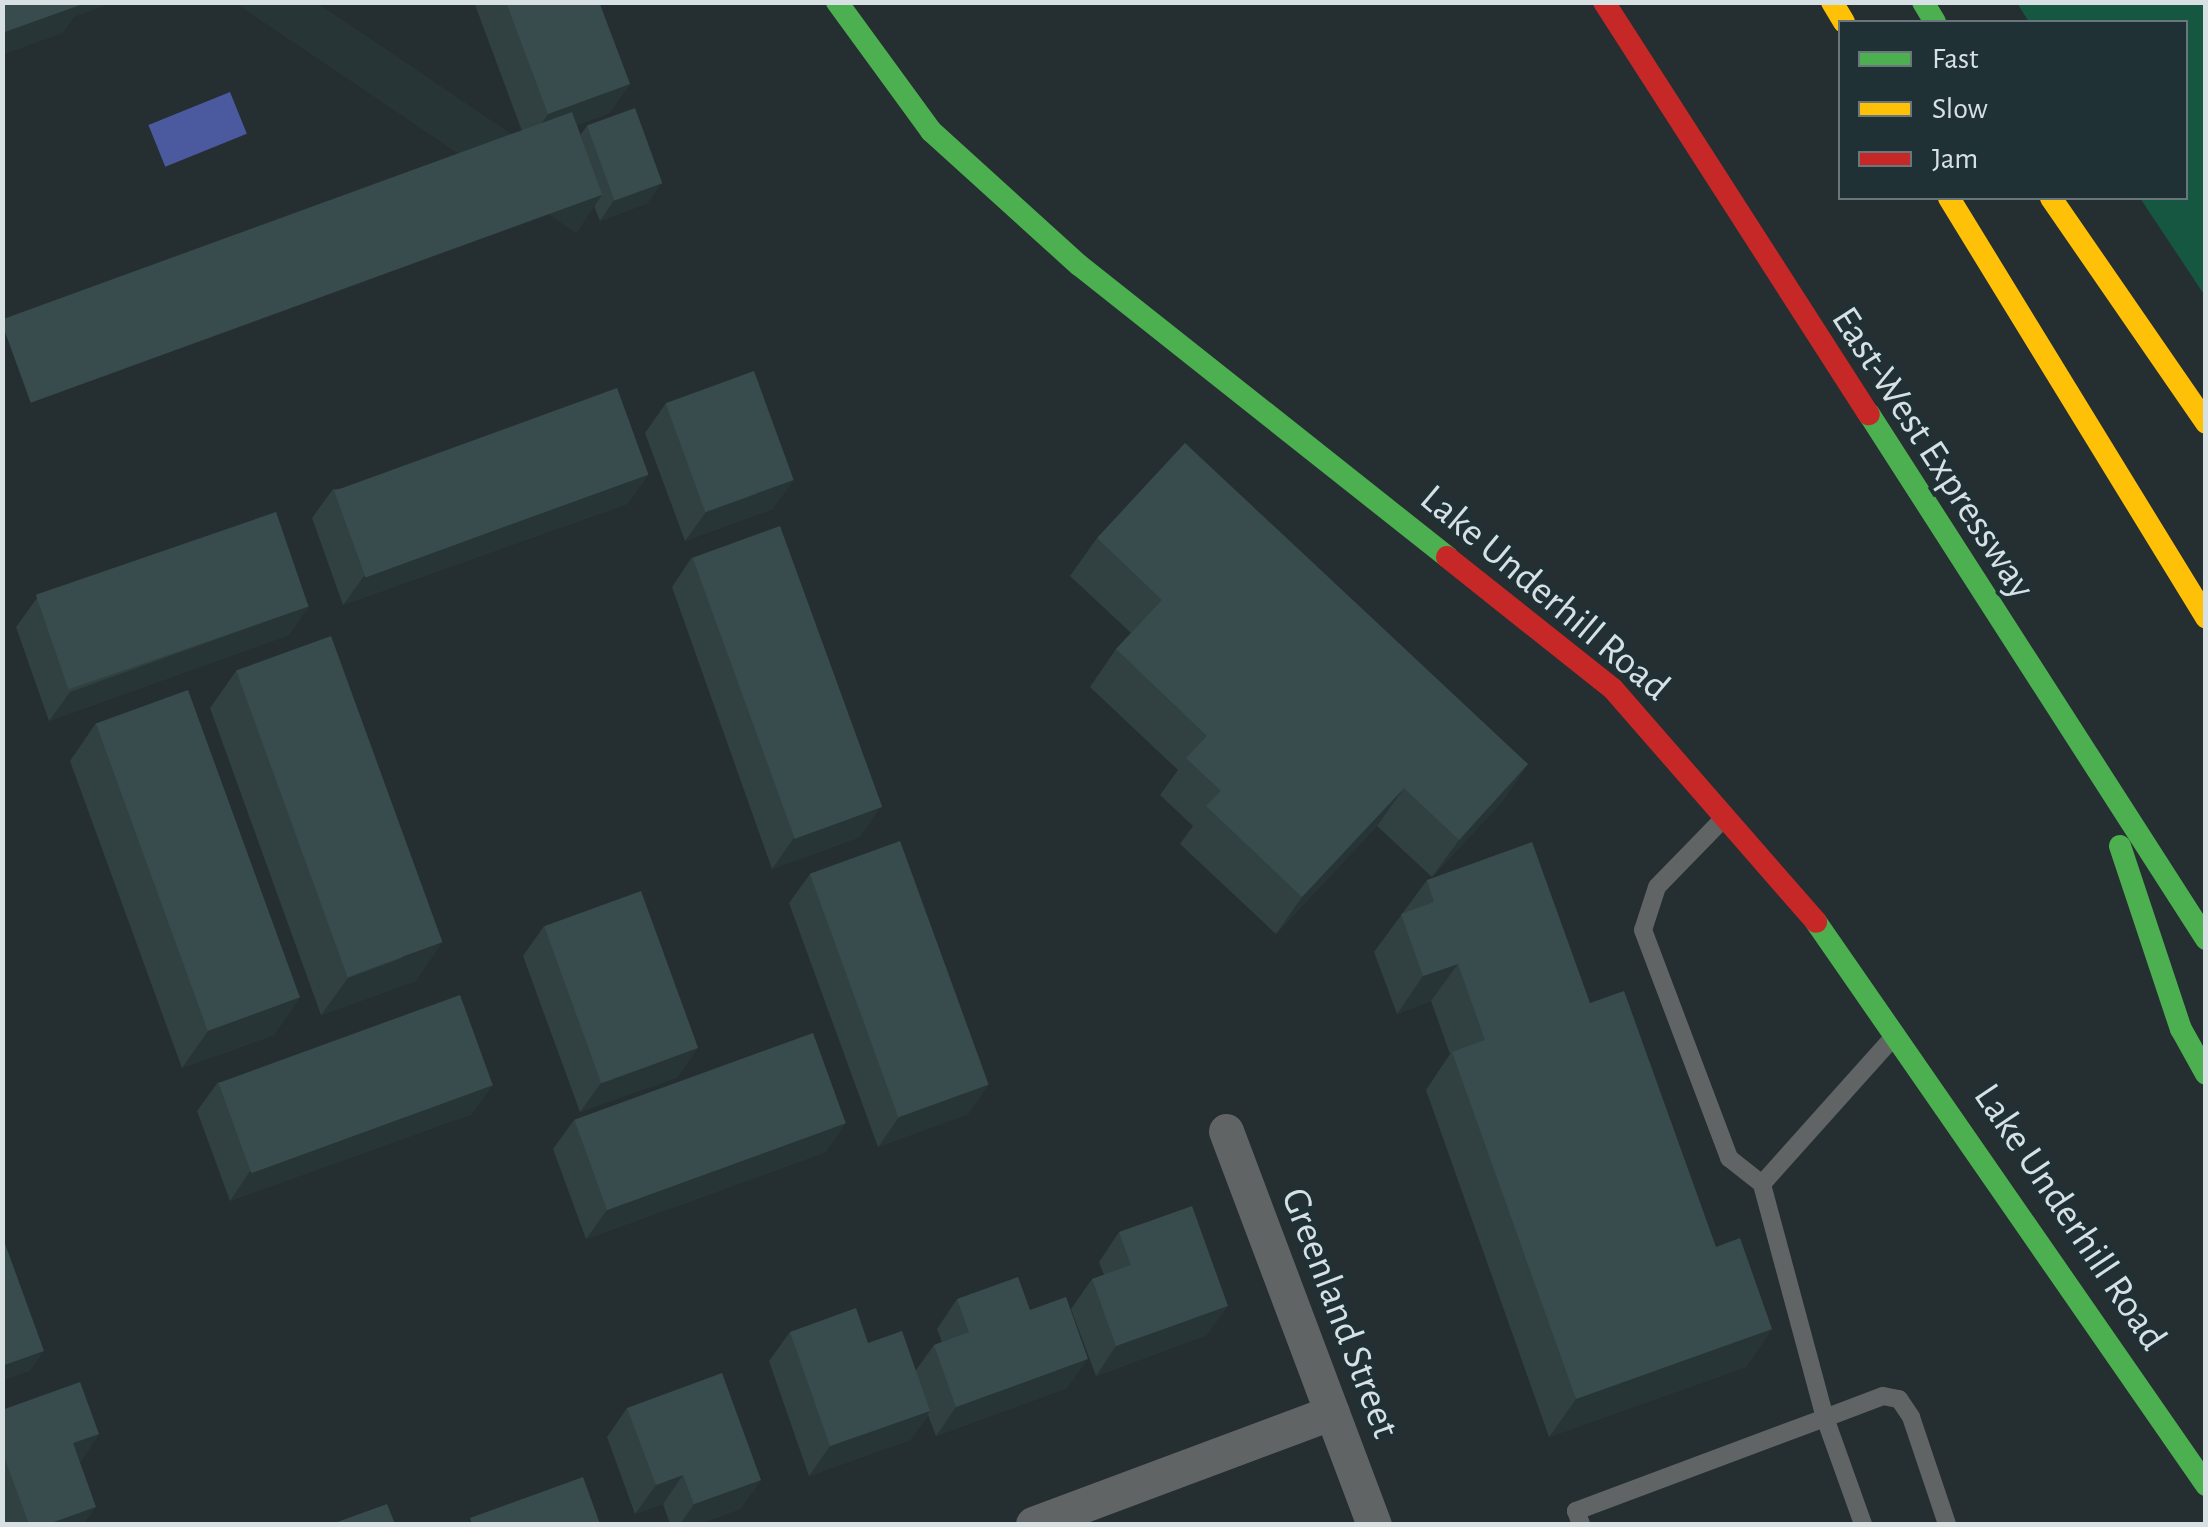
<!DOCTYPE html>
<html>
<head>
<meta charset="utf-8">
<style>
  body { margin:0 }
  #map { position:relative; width:2208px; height:1527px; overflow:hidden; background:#252e31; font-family:"Alegreya Sans",sans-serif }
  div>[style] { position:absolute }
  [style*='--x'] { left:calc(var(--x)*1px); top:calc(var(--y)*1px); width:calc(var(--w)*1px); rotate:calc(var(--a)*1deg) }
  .green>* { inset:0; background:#155741 }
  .water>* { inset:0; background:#4b599f; transform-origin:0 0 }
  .lane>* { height:18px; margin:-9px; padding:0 9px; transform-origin:9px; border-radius:9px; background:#606465 }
  .street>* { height:35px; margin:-17.5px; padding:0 17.5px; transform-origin:17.5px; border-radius:17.5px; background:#606465 }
  .fast>* { height:22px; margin:-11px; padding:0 11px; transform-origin:11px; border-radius:11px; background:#4caf50 }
  .slow>* { height:22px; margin:-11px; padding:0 11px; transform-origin:11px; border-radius:11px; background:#ffc107 }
  .jam>* { height:22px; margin:-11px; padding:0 11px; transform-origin:11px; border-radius:11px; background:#c62828 }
  .wall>* { inset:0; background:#314142 }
  .shaded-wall>* { inset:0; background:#283536; transform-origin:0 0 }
  .building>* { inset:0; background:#394c4d; transform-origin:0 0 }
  span { translate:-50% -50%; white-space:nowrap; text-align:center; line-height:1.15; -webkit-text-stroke:8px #203136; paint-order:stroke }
  .street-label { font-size:40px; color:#d7e1e4 }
  .frame { position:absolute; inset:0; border:5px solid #d7e1e4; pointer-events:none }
  .legend { position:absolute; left:1838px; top:20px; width:350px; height:180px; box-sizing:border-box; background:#203136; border:2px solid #69777c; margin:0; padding:12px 18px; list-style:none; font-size:30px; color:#d7e1e4 }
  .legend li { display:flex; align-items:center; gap:20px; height:50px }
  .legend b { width:50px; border:2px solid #69777c }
</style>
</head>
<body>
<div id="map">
  <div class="green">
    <div style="clip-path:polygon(2017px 3px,2205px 3px,2205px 296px,2140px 198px,2186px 198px,2186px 22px,2029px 22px)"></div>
  </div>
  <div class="water">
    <div style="left:230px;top:92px;width:45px;height:88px;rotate:68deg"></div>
  </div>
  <div class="lane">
    <div style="--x:1724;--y:818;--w:96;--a:134.2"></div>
    <div style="--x:1657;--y:887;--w:45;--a:108"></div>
    <div style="--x:1643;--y:930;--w:244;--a:69.3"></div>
    <div style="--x:1729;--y:1158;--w:42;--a:38.2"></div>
    <div style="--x:1581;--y:1524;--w:14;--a:-111"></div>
    <div style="--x:1576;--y:1511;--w:266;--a:-20.5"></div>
    <div style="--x:1825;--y:1418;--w:242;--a:-105.1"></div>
    <div style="--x:1762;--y:1184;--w:201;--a:-48.2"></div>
    <div style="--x:1863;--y:1524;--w:113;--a:-109.7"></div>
    <div style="--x:1825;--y:1418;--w:62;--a:-20.8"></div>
    <div style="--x:1883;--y:1396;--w:16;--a:11"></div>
    <div style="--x:1899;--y:1399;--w:22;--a:56"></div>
    <div style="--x:1911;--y:1417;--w:113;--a:71.4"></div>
  </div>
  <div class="street">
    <div style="--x:1226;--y:1131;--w:420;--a:69.4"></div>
    <div style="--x:1033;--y:1524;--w:319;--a:-20.5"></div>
  </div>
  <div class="fast">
    <div style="--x:837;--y:2;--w:160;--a:53.9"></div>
    <div style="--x:931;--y:131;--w:200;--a:42.2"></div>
    <div style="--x:1079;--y:265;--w:470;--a:38.4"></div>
    <div style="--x:1923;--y:2;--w:23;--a:59"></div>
    <div style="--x:1869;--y:414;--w:624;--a:57.3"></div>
    <div style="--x:2120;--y:846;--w:193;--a:71.6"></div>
    <div style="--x:2181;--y:1029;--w:51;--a:60.9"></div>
    <div style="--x:1816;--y:922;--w:685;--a:55.29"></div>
  </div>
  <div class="slow">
    <div style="--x:1832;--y:2;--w:23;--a:59"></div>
    <div style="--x:1949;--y:198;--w:492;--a:58.5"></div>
    <div style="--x:2051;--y:198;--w:273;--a:55.4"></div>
  </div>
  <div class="jam">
    <div style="--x:1604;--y:2;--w:490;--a:57.3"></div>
    <div style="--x:1447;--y:557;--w:212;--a:38.5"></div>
    <div style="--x:1613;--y:689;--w:309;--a:48.9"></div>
  </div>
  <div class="wall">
    <div style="clip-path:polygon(474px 2px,599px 2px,630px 84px,609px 113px,577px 125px,580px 135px,587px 126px,648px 203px,600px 221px,594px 206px,576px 233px,522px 131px)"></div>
    <div style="clip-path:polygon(666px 403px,773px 509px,685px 541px,645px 433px)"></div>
    <div style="clip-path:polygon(648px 475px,627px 504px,343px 605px,312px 518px,333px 489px)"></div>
    <div style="clip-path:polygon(1097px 538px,1528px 764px,1502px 802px,1432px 877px,1377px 826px,1276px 934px,1180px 844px,1193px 826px,1160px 795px,1178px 770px,1090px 687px,1116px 649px,1131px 633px,1070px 576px)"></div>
    <div style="clip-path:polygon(692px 557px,860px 837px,772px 869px,672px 587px)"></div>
    <div style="clip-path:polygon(37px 598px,309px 606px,289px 635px,49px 721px,16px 627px)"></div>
    <div style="clip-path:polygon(236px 671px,416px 981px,321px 1015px,210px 708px)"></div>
    <div style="clip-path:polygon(96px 723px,300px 997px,274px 1035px,182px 1068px,70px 761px)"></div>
    <div style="clip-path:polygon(810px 874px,988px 1085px,968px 1114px,878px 1147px,789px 903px)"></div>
    <div style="clip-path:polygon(1427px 880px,1590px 1003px,1716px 1247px,1772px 1329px,1746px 1367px,1549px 1437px,1426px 1090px,1450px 1054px,1431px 1001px,1397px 1014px,1374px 952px)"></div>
    <div style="clip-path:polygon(544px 926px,678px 1077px,580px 1112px,523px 956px)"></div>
    <div style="clip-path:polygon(218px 1082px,472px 1114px,230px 1201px,197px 1111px)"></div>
    <div style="clip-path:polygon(574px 1120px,826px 1152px,586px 1239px,553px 1149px)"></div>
    <div style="clip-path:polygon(1119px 1232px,1207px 1335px,1096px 1376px,1071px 1309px,1092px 1279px,1104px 1275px,1099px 1262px)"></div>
    <div style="clip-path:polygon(957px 1299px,1030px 1310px,1067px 1388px,936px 1436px,928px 1415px,910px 1440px,809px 1476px,769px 1361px,790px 1332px,868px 1343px,916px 1370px,934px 1345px,942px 1342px,937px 1329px)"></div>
    <div style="clip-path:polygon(627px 1408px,761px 1480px,740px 1509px,699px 1524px,670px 1524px,663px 1504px,635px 1514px,607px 1437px)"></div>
    <div style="clip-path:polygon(2px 1410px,99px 1434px,80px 1462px,84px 1524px,2px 1524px)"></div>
  </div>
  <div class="shaded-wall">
    <div style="clip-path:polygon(82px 2px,114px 2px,74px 17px,63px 33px,2px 55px,2px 33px)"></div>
    <div style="clip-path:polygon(630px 84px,609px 113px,527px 144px,548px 114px)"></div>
    <div style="clip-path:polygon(662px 183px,648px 203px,600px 221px,614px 200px)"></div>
    <div style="left:602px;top:195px;width:46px;height:639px;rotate:124deg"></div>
    <div style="clip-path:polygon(648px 475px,627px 504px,343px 605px,364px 576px)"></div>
    <div style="clip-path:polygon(794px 480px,773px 509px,685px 541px,706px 512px)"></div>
    <div style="clip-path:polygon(309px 606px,289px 635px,49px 721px,70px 692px)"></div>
    <div style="clip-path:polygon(1528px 764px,1502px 802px,1432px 877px,1459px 840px)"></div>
    <div style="clip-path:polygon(1404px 788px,1377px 826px,1276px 934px,1302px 897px)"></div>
    <div style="clip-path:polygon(880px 808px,860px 837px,772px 869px,793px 839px)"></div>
    <div style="clip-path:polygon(442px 943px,416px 981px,321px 1015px,348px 978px)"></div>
    <div style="clip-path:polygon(1458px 964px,1431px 1001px,1397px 1014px,1423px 976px)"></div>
    <div style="clip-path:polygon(300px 997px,274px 1035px,182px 1068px,208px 1031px)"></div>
    <div style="clip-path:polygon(698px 1048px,678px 1077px,580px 1112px,601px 1083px)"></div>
    <div style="clip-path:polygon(493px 1085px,472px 1114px,230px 1201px,250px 1171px)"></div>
    <div style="clip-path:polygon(988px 1085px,968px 1114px,878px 1147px,899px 1117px)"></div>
    <div style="clip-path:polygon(846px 1123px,826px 1152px,586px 1239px,607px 1210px)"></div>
    <div style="clip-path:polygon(1228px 1306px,1207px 1335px,1096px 1376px,1116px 1346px)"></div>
    <div style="clip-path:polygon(1772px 1329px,1746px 1367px,1549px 1437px,1576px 1399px)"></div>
    <div style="clip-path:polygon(44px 1351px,30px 1371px,2px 1381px,2px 1366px)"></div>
    <div style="clip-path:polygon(1088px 1359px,1067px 1388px,936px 1436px,956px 1407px)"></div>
    <div style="clip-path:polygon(930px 1411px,910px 1440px,809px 1476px,830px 1446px)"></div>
    <div style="clip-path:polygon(99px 1434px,79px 1463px,73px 1443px)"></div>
    <div style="clip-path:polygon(683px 1475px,663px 1504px,635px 1514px,656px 1485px)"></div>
    <div style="clip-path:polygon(761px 1480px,740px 1509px,699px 1524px,680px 1524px,694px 1504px)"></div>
    <div style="clip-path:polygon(96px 1507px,84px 1524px,48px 1524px)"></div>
  </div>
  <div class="building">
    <div style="clip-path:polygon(2px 2px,83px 2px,83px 4px,2px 33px)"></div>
    <div style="clip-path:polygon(506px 2px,599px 2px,630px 84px,548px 114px)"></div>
    <div style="left:635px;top:108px;width:80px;height:51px;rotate:70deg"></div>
    <div style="left:572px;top:112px;width:88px;height:608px;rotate:70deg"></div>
    <div style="left:754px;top:371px;width:116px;height:94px;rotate:70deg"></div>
    <div style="left:617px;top:388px;width:92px;height:301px;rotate:70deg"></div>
    <div style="clip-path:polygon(1185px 443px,1528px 764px,1459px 840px,1404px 788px,1302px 897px,1206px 806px,1221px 791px,1186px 758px,1207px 736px,1116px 649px,1162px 600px,1097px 538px)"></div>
    <div style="left:276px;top:512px;width:100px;height:254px;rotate:71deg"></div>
    <div style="left:780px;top:526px;width:299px;height:93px;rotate:70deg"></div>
    <div style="left:331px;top:636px;width:326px;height:101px;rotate:70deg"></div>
    <div style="left:188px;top:690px;width:327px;height:98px;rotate:70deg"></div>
    <div style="left:900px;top:841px;width:259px;height:96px;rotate:70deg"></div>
    <div style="clip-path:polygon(1532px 842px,1590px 1003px,1624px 991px,1716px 1247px,1740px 1238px,1772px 1329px,1576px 1399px,1452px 1052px,1485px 1040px,1458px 964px,1423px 976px,1401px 914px,1434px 902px,1427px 880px)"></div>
    <div style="left:641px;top:891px;width:167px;height:103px;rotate:70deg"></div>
    <div style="left:460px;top:995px;width:96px;height:257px;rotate:70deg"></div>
    <div style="left:813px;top:1033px;width:96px;height:254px;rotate:70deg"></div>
    <div style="clip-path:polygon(1192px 1206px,1228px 1306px,1116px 1346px,1092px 1279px,1131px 1265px,1119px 1232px)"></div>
    <div style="clip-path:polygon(2px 1241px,4px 1241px,44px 1351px,2px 1366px)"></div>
    <div style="clip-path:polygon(1018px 1277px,1030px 1310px,1066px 1297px,1088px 1359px,956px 1407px,934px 1345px,969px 1332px,957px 1299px)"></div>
    <div style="clip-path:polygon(856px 1308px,868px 1343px,902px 1331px,930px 1411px,830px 1446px,790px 1332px)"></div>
    <div style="clip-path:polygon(722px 1373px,761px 1480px,694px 1504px,683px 1475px,656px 1485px,627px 1408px)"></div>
    <div style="clip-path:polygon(80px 1382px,99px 1434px,73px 1443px,96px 1507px,48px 1524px,29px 1524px,2px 1451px,2px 1410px)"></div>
    <div style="clip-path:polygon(583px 1477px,600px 1524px,472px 1524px,470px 1518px)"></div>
    <div style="clip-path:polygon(387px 1504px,395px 1524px,332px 1524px)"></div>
  </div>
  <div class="street-label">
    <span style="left:1933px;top:453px;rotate:57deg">East-West Expressway</span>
    <span style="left:1545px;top:593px;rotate:40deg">Lake Underhill Road</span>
    <span style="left:2070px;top:1217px;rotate:56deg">Lake Underhill Road</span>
    <span style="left:1340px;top:1313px;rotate:69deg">Greenland Street</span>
  </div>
  <div class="frame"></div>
  <ul class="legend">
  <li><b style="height:12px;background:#4caf50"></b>Fast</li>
  <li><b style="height:12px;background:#ffc107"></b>Slow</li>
  <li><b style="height:12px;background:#c62828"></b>Jam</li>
  </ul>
</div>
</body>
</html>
